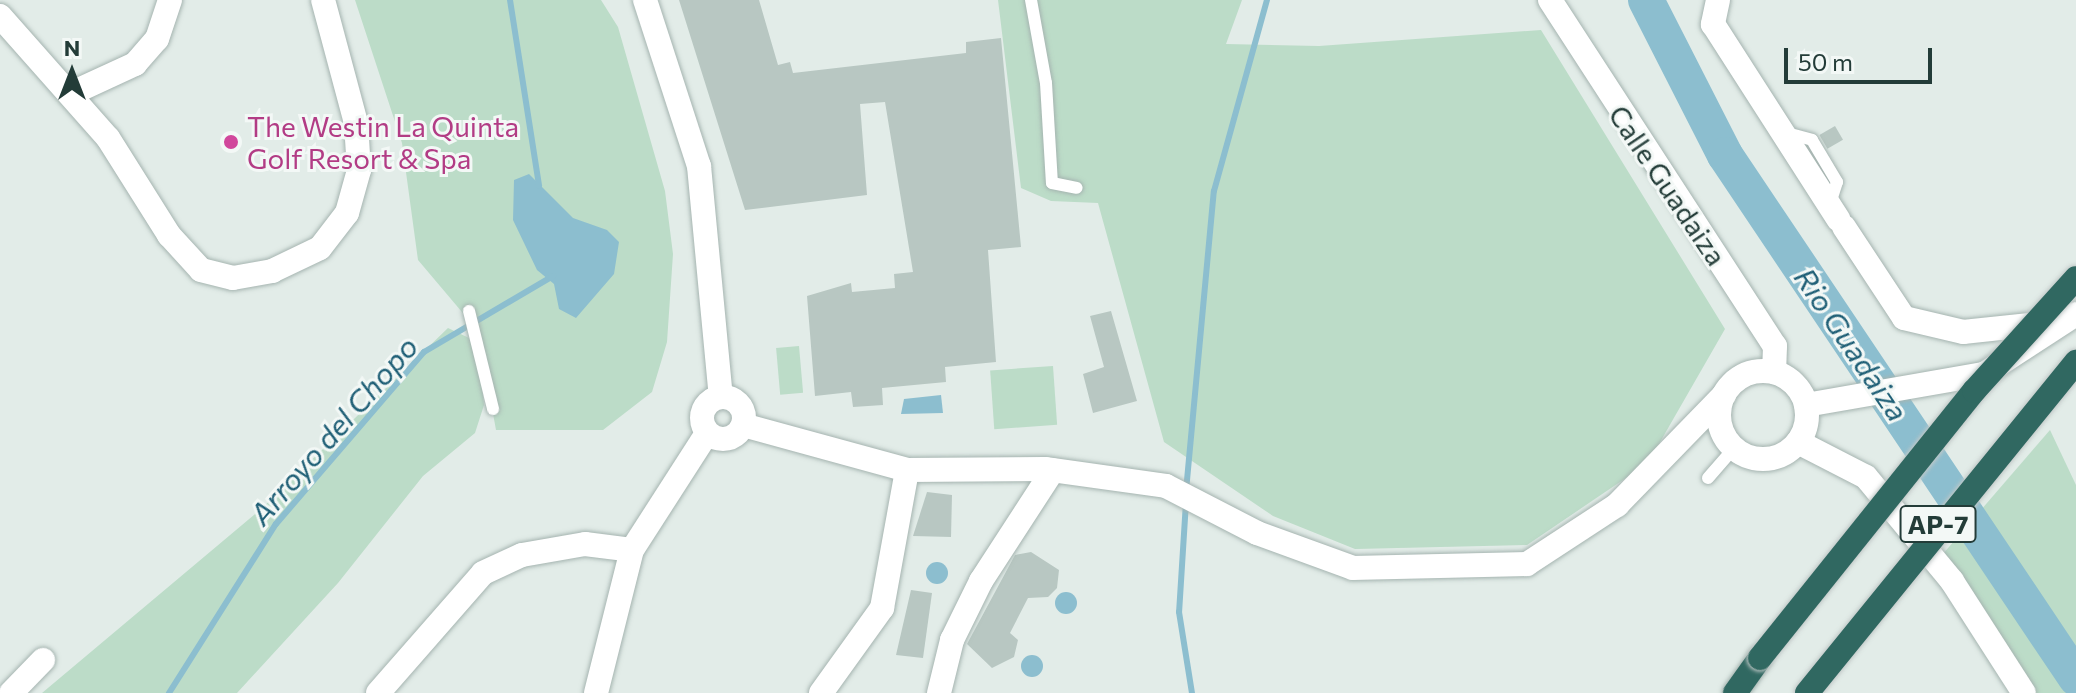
<!DOCTYPE html>
<html>
<head>
<meta charset="utf-8">
<style>
  body { margin:0 }
  #map { position:relative; width:2076px; height:693px; overflow:hidden; background:#e2ece8; font-family:Commissioner,sans-serif }
  div>[style] { position:absolute }
  [style*='--x'] { left:calc(var(--x)*1px); top:calc(var(--y)*1px); width:calc(var(--w)*1px); rotate:calc(var(--a)*1deg) }
  .green>* { inset:0; background:#bcdcc8; transform-origin:0 0 }
  .water>* { inset:0; background:#8cbecf }
  .round { border-radius:50% }
  .stream>* { height:6px; margin:-3px; padding:0 3px; transform-origin:3px; border-radius:3px; background:#8cbecf }
  .river>* { height:36px; margin:-18px; padding:0 18px; transform-origin:18px; border-radius:18px; background:#8cbecf }
  .building>* { inset:0; background:#b8c7c2; transform-origin:0 0 }
  .roads { filter:drop-shadow(0 0 2px #a5b4b0) drop-shadow(0 0 2px #a5b4b0) }
  .lane>* { height:12px; margin:-6px; padding:0 6px; transform-origin:6px; border-radius:6px; background:#fff }
  .street>* { height:24px; margin:-12px; padding:0 12px; transform-origin:12px; border-radius:12px; background:#fff }
  .secondary>* { height:24px; margin:-12px; padding:0 12px; transform-origin:12px; border-radius:12px; background:#fff }
  .secondary>.ring { margin:-12px; padding:0; box-sizing:content-box; background:none; border:24px solid #fff; border-radius:50% }
  .highway>* { height:24px; margin:-12px; padding:0 12px; transform-origin:12px; border-radius:12px; background:#306861 }
  .bridges { filter:drop-shadow(0 0 2px #c1c8c7) drop-shadow(0 0 2px #c1c8c7) }
  .highway-bridge>* { height:24px; margin:-12px; padding:0 12px; transform-origin:12px; border-radius:12px; background:#306861 }
  .dots>* { width:22px; height:22px; translate:-50% -50%; box-sizing:border-box; border:4px solid #f3f8f6; border-radius:50% }
  span { translate:-50% -50%; white-space:nowrap; text-align:center; line-height:1.15; -webkit-text-stroke:6px #f3f8f6; paint-order:stroke }
  .shield-label span { padding:2px 6px; background:#f3f8f6; border:2px solid; border-radius:6px; -webkit-text-stroke-width:0 }
  .shield-label { font-size:26px; color:#233c38; font-weight:700 }
  .hotel-label { font-size:28px; color:#b23c85 }
  .left { translate:0 -50%; text-align:left }
  .street-label { font-size:28px; color:#233c38 }
  .water-label { font-size:30px; color:#1f5f76; font-style:italic }
  .north { position:absolute; left:32px; top:32px; width:80px; height:80px; -webkit-text-stroke:6px #f3f8f6; paint-order:stroke; rotate:0deg; font-size:22px; font-weight:700; line-height:32px; text-align:center; color:#233c38 }
  .north::after { content:''; display:block; margin:auto; width:28px; height:36px; background:#233c38; clip-path:polygon(50% 0,100% 100%,50% 72%,0 100%) }
  .scale { position:absolute; left:1784px; top:48px; width:148px; height:36px; box-sizing:border-box; border:4px solid #233c38; border-top:0; padding-left:10px; font-size:24px; line-height:28px; white-space:nowrap; color:#233c38; -webkit-text-stroke:6px #f3f8f6; paint-order:stroke }
</style>
</head>
<body>
<div id="map">
  <div class="green">
    <div style="clip-path:polygon(355px 0,601px 0,618px 27px,665px 191px,673px 254px,667px 342px,652px 392px,603px 430px,496px 430px,478px 331px,418px 260px,402px 143px)"></div>
    <div style="clip-path:polygon(998px 0,1242px 0,1226px 44px,1319px 46px,1541px 30px,1725px 329px,1648px 463px,1527px 545px,1355px 549px,1273px 516px,1164px 442px,1098px 203px,1051px 201px,1021px 188px)"></div>
    <div style="clip-path:polygon(448px 328px,469px 338px,479px 359px,484px 405px,475px 433px,423px 476px,338px 583px,237px 693px,42px 693px,261px 509px)"></div>
    <div style="left:799px;top:346px;width:47px;height:23px;rotate:85deg"></div>
    <div style="left:1053px;top:366px;width:59px;height:63px;rotate:86deg"></div>
    <div style="clip-path:polygon(2050px 430px,2076px 485px,2076px 693px,2024px 693px,1936px 562px)"></div>
  </div>
  <div class="water">
    <div style="clip-path:polygon(529px 174px,573px 218px,607px 230px,619px 242px,614px 274px,576px 318px,559px 309px,554px 284px,537px 270px,513px 220px,514px 180px)"></div>
    <div style="clip-path:polygon(941px 395px,943px 413px,901px 414px,904px 399px)"></div>
    <div class="round" style="left:926px;top:562px;width:22px;height:22px"></div>
    <div class="round" style="left:1055px;top:592px;width:22px;height:22px"></div>
    <div class="round" style="left:1021px;top:655px;width:22px;height:22px"></div>
  </div>
  <div class="stream">
    <div style="--x:510;--y:0;--w:188;--a:81.1"></div>
    <div style="--x:1186;--y:491;--w:301;--a:-84.7"></div>
    <div style="--x:1214;--y:191;--w:198;--a:-74.5"></div>
    <div style="--x:1186;--y:502;--w:110;--a:93.6"></div>
    <div style="--x:1179;--y:612;--w:82;--a:80.9"></div>
    <div style="--x:169;--y:693;--w:200;--a:-57.7"></div>
    <div style="--x:276;--y:524;--w:227;--a:-49.3"></div>
    <div style="--x:424;--y:352;--w:150;--a:-30.5"></div>
  </div>
  <div class="river">
    <div style="--x:1646;--y:0;--w:174;--a:63"></div>
    <div style="--x:1725;--y:155;--w:630;--a:56.13"></div>
  </div>
  <div class="building">
    <div style="clip-path:polygon(679px 0,759px 0,778px 65px,790px 62px,793px 73px,966px 53px,966px 42px,1001px 38px,1021px 247px,988px 250px,996px 362px,945px 367px,946px 382px,882px 388px,883px 405px,853px 407px,851px 392px,815px 396px,807px 296px,851px 283px,852px 292px,895px 288px,894px 274px,913px 272px,885px 102px,860px 104px,867px 195px,745px 210px)"></div>
    <div style="left:1835px;top:126px;width:16px;height:18px;rotate:60deg"></div>
    <div style="clip-path:polygon(1111px 311px,1137px 401px,1093px 413px,1083px 374px,1104px 367px,1090px 316px)"></div>
    <div style="clip-path:polygon(927px 492px,952px 495px,951px 537px,913px 536px)"></div>
    <div style="clip-path:polygon(1031px 552px,1059px 570px,1057px 588px,1048px 597px,1028px 598px,1010px 633px,1018px 640px,1014px 657px,992px 668px,967px 644px,1015px 555px)"></div>
    <div style="clip-path:polygon(911px 590px,932px 593px,923px 658px,896px 655px)"></div>
  </div>
  <div class="roads">
    <div class="lane">
      <div style="--x:1031;--y:0;--w:84;--a:79.8"></div>
      <div style="--x:1046;--y:83;--w:100;--a:86.6"></div>
      <div style="--x:1052;--y:183;--w:25;--a:11"></div>
      <div style="--x:1783;--y:132;--w:30;--a:15"></div>
      <div style="--x:1812;--y:140;--w:49;--a:59.2"></div>
      <div style="--x:1837;--y:182;--w:23;--a:108"></div>
      <div style="--x:469;--y:311;--w:101;--a:76.2"></div>
      <div style="--x:1708;--y:478;--w:40;--a:-49"></div>
    </div>
    <div class="street">
      <div style="--x:1718;--y:0;--w:25;--a:102"></div>
      <div style="--x:1713;--y:24;--w:232;--a:57.3"></div>
      <div style="--x:0;--y:16;--w:163;--a:48.5"></div>
      <div style="--x:108;--y:138;--w:115;--a:57.8"></div>
      <div style="--x:169;--y:235;--w:47;--a:47.6"></div>
      <div style="--x:201;--y:270;--w:33;--a:14"></div>
      <div style="--x:233;--y:278;--w:40;--a:-10"></div>
      <div style="--x:272;--y:271;--w:53;--a:-25.6"></div>
      <div style="--x:320;--y:248;--w:44;--a:-52.4"></div>
      <div style="--x:347;--y:213;--w:45;--a:-74.4"></div>
      <div style="--x:359;--y:170;--w:47;--a:-93.7"></div>
      <div style="--x:356;--y:123;--w:127;--a:-105"></div>
      <div style="--x:70;--y:94;--w:72;--a:-24.8"></div>
      <div style="--x:135;--y:64;--w:33;--a:-49"></div>
      <div style="--x:157;--y:39;--w:41;--a:-71.6"></div>
      <div style="--x:1844;--y:227;--w:109;--a:56.6"></div>
      <div style="--x:1904;--y:318;--w:61;--a:13.3"></div>
      <div style="--x:1963;--y:332;--w:84;--a:-6.1"></div>
      <div style="--x:1798;--y:442;--w:76;--a:27.2"></div>
      <div style="--x:1866;--y:477;--w:135;--a:50.4"></div>
      <div style="--x:1952;--y:581;--w:133;--a:57.3"></div>
      <div style="--x:11;--y:693;--w:46;--a:-45.9"></div>
      <div style="--x:378;--y:693;--w:159;--a:-48.8"></div>
      <div style="--x:483;--y:573;--w:43;--a:-24.8"></div>
      <div style="--x:522;--y:555;--w:64;--a:-9.9"></div>
      <div style="--x:585;--y:544;--w:47;--a:7.3"></div>
      <div style="--x:821;--y:693;--w:105;--a:-54.3"></div>
      <div style="--x:882;--y:608;--w:140;--a:-79.7"></div>
      <div style="--x:939;--y:693;--w:55;--a:-76.2"></div>
      <div style="--x:952;--y:640;--w:66;--a:-63.8"></div>
      <div style="--x:981;--y:581;--w:132;--a:-57"></div>
    </div>
    <div class="secondary">
      <div style="--x:645;--y:0;--w:175;--a:72"></div>
      <div style="--x:699;--y:166;--w:232;--a:84.6"></div>
      <div style="--x:1550;--y:0;--w:413;--a:57"></div>
      <div style="--x:1775;--y:346;--w:26;--a:92"></div>
      <div class="ring" style="left:1719px;top:371px;width:64px;height:64px"></div>
      <div class="ring" style="left:702px;top:397px;width:18px;height:18px"></div>
      <div style="--x:1806;--y:405;--w:181;--a:-9.9"></div>
      <div style="--x:1984;--y:374;--w:110;--a:-33.1"></div>
      <div style="--x:743;--y:425;--w:170;--a:15.3"></div>
      <div style="--x:907;--y:470;--w:138;--a:-0.4"></div>
      <div style="--x:1045;--y:469;--w:122;--a:8"></div>
      <div style="--x:1166;--y:486;--w:102;--a:27.3"></div>
      <div style="--x:1257;--y:533;--w:102;--a:20"></div>
      <div style="--x:1353;--y:568;--w:174;--a:-1.3"></div>
      <div style="--x:1527;--y:564;--w:108;--a:-33.2"></div>
      <div style="--x:1617;--y:505;--w:153;--a:-45.8"></div>
      <div style="--x:596;--y:693;--w:147;--a:-75.9"></div>
      <div style="--x:632;--y:550;--w:139;--a:-57.3"></div>
    </div>
    <div class="highway">
      <div style="--x:1735;--y:693;--w:43;--a:-54.5"></div>
    </div>
  </div>
  <div class="bridges">
    <div class="highway-bridge">
      <div style="--x:1760;--y:658;--w:342;--a:-51.3"></div>
      <div style="--x:1974;--y:391;--w:152;--a:-47.9"></div>
      <div style="--x:1807;--y:693;--w:427;--a:-50.9"></div>
    </div>
  </div>
  <div class="dots">
    <div style="left:231px;top:142px;background:#d1479c"></div>
  </div>
  <div class="shield-label">
    <span style="left:1938px;top:524px">AP-7</span>
  </div>
  <div class="hotel-label">
    <span class="left" style="left:247px;top:142px">The Westin La Quinta<br>Golf Resort &amp; Spa</span>
  </div>
  <div class="street-label">
    <span style="left:1668px;top:185px;rotate:56deg">Calle Guadaiza</span>
  </div>
  <div class="water-label">
    <span style="left:1852px;top:344px;rotate:56deg">Rio Guadaiza</span>
    <span style="left:333px;top:430px;rotate:-49deg">Arroyo del Chopo</span>
  </div>
  <div class="north">N</div>
  <div class="scale">50 m</div>
</div>
</body>
</html>
